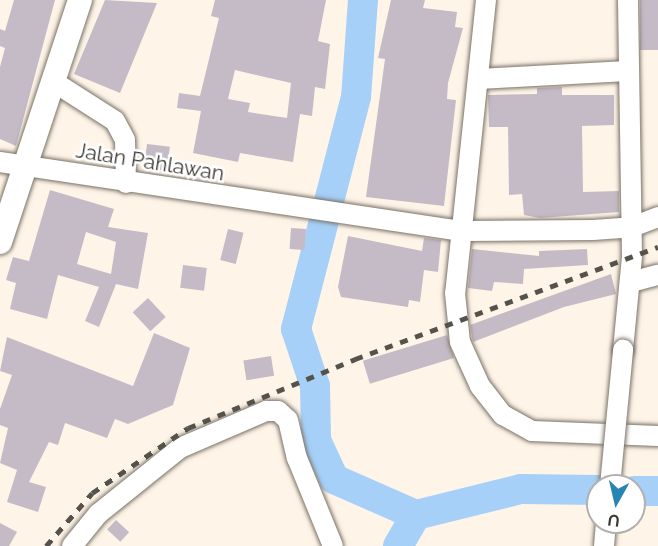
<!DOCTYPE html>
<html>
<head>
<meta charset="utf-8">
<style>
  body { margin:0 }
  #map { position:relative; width:658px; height:546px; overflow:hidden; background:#fef5e8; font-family:Raleway,sans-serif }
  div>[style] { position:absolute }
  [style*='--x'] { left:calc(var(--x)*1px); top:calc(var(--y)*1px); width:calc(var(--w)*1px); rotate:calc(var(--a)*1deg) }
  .river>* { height:30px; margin:-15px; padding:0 15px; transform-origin:15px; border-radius:15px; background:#a6d0f8 }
  .building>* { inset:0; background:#c5bbc6; transform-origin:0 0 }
  .roads { filter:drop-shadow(0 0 2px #797166) drop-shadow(0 0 2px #797166) }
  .minor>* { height:20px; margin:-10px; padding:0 10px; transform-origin:10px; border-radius:10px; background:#fff }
  .major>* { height:24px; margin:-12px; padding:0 12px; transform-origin:12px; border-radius:12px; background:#fff }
  .rail>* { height:4.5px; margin-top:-2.25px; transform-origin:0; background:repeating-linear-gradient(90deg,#55514b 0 8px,transparent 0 16px) }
  .bridges { filter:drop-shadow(0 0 2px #797166) drop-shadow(0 0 2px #797166) }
  .minor-bridge>* { height:20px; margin:-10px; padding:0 10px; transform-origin:10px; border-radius:10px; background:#fff }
  span { translate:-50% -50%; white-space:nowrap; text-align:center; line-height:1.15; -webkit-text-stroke:5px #fff; paint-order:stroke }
  .street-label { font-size:21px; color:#3c3934 }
  .north { position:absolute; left:586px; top:474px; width:60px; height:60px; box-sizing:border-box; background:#fff; border:2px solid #b1b0ae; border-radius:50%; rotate:188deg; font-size:16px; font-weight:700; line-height:24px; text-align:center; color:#3c3934 }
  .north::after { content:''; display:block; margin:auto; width:21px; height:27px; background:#2686b2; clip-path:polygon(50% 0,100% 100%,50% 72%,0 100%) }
</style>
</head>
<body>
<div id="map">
  <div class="river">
    <div style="--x:363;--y:0;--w:97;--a:94.1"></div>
    <div style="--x:356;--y:97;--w:240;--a:104.5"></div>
    <div style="--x:296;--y:329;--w:60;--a:71.6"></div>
    <div style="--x:315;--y:386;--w:54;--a:88.9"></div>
    <div style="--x:316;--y:440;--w:43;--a:65.2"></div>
    <div style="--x:334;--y:479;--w:90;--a:23.7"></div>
    <div style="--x:634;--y:491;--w:24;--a:0"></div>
    <div style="--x:398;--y:546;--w:36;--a:-60"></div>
    <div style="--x:416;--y:515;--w:108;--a:-13.9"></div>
    <div style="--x:521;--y:489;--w:77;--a:0.7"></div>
  </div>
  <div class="building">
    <div style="clip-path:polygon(14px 0,55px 0,16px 146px,0 139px,0 67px,5px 48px,0 46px,0 29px,5px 31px)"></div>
    <div style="clip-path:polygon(105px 0,157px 3px,120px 93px,74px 74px)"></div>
    <div style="clip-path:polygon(evenodd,215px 0,326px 0,318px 41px,330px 44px,325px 89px,315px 87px,312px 116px,300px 114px,293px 162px,240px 153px,238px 162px,193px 153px,201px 111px,177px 108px,179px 93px,200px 96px,219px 18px,211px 16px,215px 0,235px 70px,291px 83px,287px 118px,248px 112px,250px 103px,228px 99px,235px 70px)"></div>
    <div style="clip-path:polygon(391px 0,425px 0,423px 8px,457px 12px,455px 27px,463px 28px,448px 83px,447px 99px,456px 100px,444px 206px,366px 197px,385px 59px,378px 58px)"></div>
    <div style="left:640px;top:0;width:18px;height:50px"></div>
    <div style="clip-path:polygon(562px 87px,562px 95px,614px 95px,614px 125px,582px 126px,583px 192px,619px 191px,619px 212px,540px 218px,524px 215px,522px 194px,509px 195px,508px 127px,489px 127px,488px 95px,537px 94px,537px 88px)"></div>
    <div style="left:147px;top:144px;width:23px;height:24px;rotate:7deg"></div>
    <div style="clip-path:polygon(evenodd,50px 190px,114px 209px,108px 227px,148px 233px,138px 289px,116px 284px,99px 327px,85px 321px,99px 287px,58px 275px,47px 319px,10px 309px,16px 283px,6px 280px,13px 257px,29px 261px,50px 190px,86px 232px,116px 242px,111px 274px,77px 264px,86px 232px)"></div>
    <div style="left:291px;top:228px;width:15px;height:21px;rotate:4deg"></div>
    <div style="left:228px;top:229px;width:16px;height:32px;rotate:14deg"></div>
    <div style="clip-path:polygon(348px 236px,422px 251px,424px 238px,441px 240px,438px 272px,424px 270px,420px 302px,409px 300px,408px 307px,341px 297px,338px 287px)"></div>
    <div style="clip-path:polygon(472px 249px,539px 256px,539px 251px,587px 249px,588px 265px,524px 269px,523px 284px,494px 282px,492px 291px,468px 288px)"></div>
    <div style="left:183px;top:265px;width:24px;height:23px;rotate:7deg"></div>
    <div style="clip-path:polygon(611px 274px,616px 294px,564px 307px,473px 342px,470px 325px)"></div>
    <div style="left:148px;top:298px;width:26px;height:21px;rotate:47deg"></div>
    <div style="clip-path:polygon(154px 333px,190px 348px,173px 405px,128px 424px,115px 419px,107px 438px,65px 423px,58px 445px,49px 442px,29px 482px,46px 487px,38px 512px,7px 502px,17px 470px,0 463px,8px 428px,0 425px,0 409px,12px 375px,0 371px,7px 337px,133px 386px)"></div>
    <div style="left:447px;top:335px;width:24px;height:88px;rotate:73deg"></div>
    <div style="left:271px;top:356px;width:20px;height:28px;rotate:81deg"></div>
    <div style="left:116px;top:520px;width:18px;height:13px;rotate:43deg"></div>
    <div style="clip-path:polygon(0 523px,17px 532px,9px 546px,0 546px)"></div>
  </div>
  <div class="roads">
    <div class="minor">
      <div style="--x:486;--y:0;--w:295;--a:96"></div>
      <div style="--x:455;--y:293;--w:49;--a:84.2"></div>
      <div style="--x:460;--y:342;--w:48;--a:65.6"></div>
      <div style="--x:480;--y:386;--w:37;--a:52"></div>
      <div style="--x:503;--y:415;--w:33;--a:29"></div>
      <div style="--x:532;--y:431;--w:126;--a:2.3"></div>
      <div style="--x:479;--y:79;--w:148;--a:-3.1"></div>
      <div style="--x:54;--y:82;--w:72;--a:32.6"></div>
      <div style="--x:115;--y:121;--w:21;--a:62"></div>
      <div style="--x:125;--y:140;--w:43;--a:88.7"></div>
      <div style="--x:0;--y:162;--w:467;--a:8.5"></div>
      <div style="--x:462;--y:231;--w:131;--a:-0.4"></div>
      <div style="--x:593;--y:230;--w:39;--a:-4"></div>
      <div style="--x:632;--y:227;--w:28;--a:-21"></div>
      <div style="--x:631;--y:282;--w:28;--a:-15"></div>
      <div style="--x:623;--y:350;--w:94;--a:-84.5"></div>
      <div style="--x:632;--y:256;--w:256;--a:-90.9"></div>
      <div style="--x:72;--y:546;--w:41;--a:-50.9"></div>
      <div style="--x:98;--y:514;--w:105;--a:-38.8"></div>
      <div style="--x:180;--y:448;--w:94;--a:-23.3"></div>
      <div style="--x:266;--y:411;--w:12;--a:0"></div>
      <div style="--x:278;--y:411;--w:13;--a:42"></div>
      <div style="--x:288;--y:420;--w:39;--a:77"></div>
      <div style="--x:297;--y:458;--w:95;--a:67.8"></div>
      <div style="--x:604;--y:546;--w:24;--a:-85"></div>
    </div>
    <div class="major">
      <div style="--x:0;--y:242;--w:255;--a:-71.7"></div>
    </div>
  </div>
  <div class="rail">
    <div style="--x:46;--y:546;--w:70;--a:-49"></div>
    <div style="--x:92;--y:493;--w:116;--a:-34.1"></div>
    <div style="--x:188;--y:428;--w:181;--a:-22.4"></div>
    <div style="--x:355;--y:359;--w:323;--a:-20.3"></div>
  </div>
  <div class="bridges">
    <div class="minor-bridge">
      <div style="--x:610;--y:486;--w:137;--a:-84.5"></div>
    </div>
  </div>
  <div class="street-label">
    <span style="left:150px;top:162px;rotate:9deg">Jalan Pahlawan</span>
  </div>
  <div class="north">U</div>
</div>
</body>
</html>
